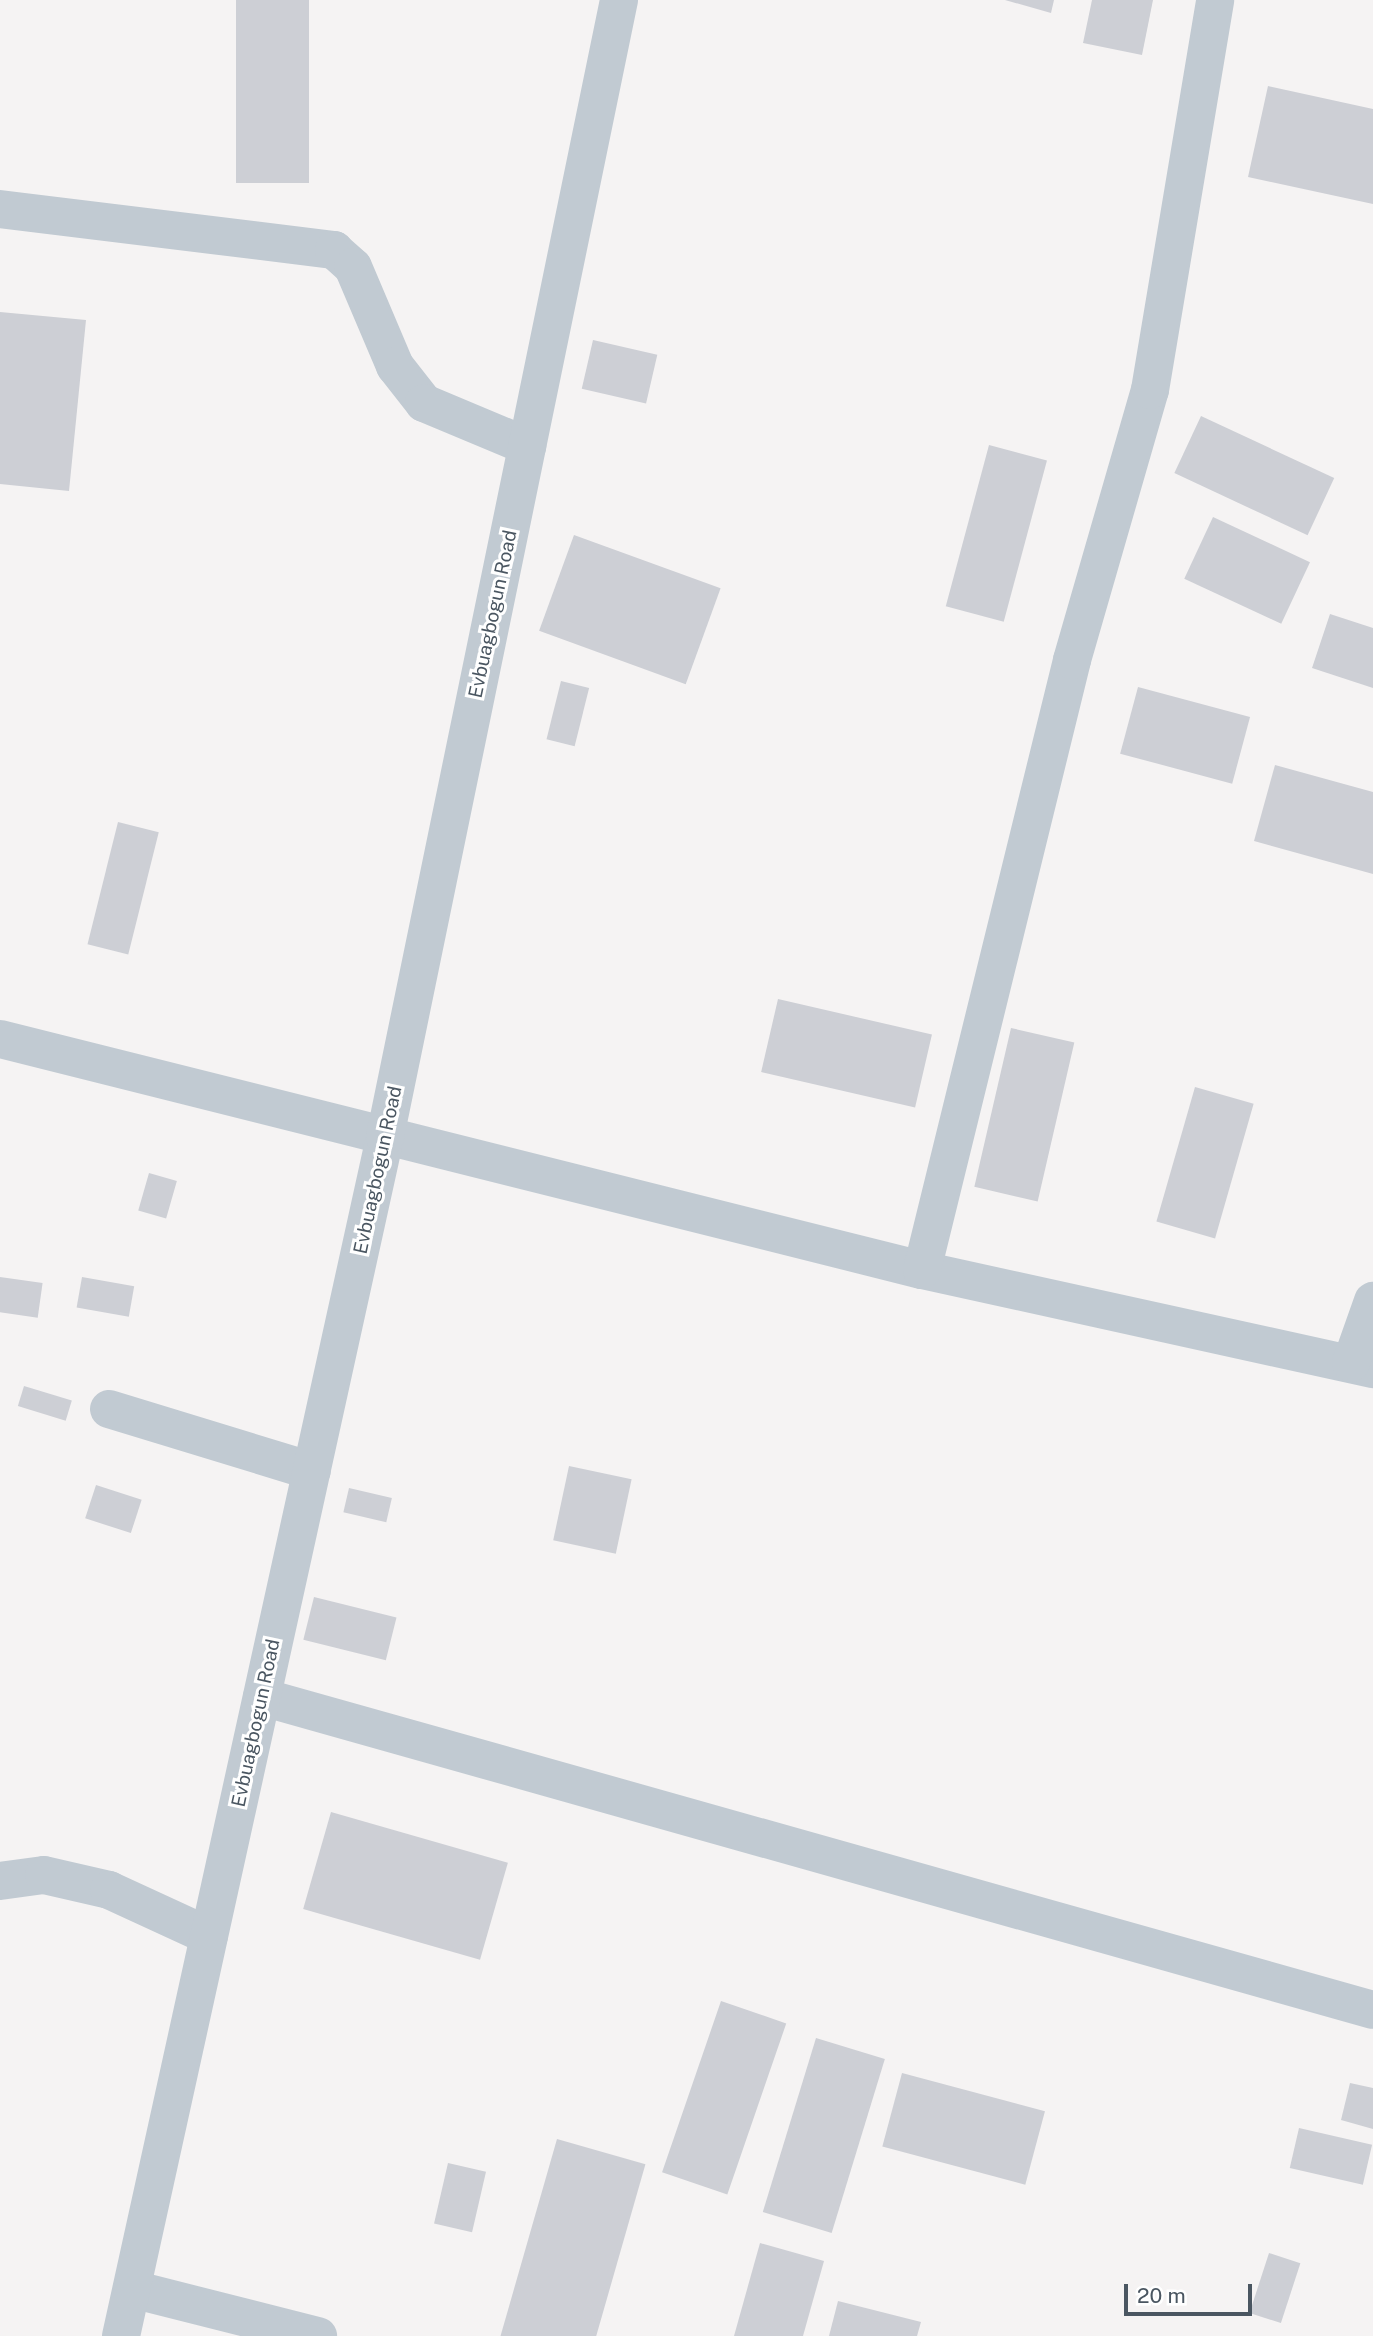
<!DOCTYPE html>
<html>
<head>
<meta charset="utf-8">
<style>
  body { margin:0 }
  #map { position:relative; width:1373px; height:2336px; overflow:hidden; background:#f5f3f3; font-family:"Public Sans",sans-serif }
  div>[style] { position:absolute }
  [style*='--x'] { left:calc(var(--x)*1px); top:calc(var(--y)*1px); width:calc(var(--w)*1px); rotate:calc(var(--a)*1deg) }
  .building>* { inset:0; background:#cdcfd5; transform-origin:0 0 }
  .minor>* { height:38px; margin:-19px; padding:0 19px; transform-origin:19px; border-radius:19px; background:#c1cad2 }
  span { translate:-50% -50%; white-space:nowrap; text-align:center; line-height:1.15; -webkit-text-stroke:6px #fff; paint-order:stroke }
  .street-label { font-size:19px; color:#4a5661 }
  .scale { position:absolute; left:1124px; top:2284px; width:128px; height:32px; box-sizing:border-box; border:4px solid #4a5661; border-top:0; padding-left:9px; font-size:21px; line-height:24px; white-space:nowrap; color:#4a5661; -webkit-text-stroke:5px #fff; paint-order:stroke }
</style>
</head>
<body>
<div id="map">
  <div class="building">
    <div style="left:236px;top:0;width:73px;height:183px"></div>
    <div style="clip-path:polygon(1005px 0,1054px 0,1051px 13px)"></div>
    <div style="clip-path:polygon(1092px 0,1153px 0,1142px 55px,1083px 43px)"></div>
    <div style="clip-path:polygon(1268px 86px,1373px 109px,1373px 204px,1248px 177px)"></div>
    <div style="clip-path:polygon(0 312px,86px 320px,69px 491px,0 484px)"></div>
    <div style="left:593px;top:340px;width:66px;height:50px;rotate:13deg"></div>
    <div style="left:1201px;top:416px;width:147px;height:63px;rotate:25deg"></div>
    <div style="left:989px;top:445px;width:60px;height:167px;rotate:15deg"></div>
    <div style="left:1213px;top:517px;width:107px;height:68px;rotate:25deg"></div>
    <div style="left:574px;top:535px;width:156px;height:102px;rotate:20deg"></div>
    <div style="clip-path:polygon(1330px 614px,1373px 628px,1373px 688px,1312px 668px)"></div>
    <div style="left:561px;top:681px;width:29px;height:60px;rotate:14deg"></div>
    <div style="left:1138px;top:687px;width:116px;height:69px;rotate:15deg"></div>
    <div style="clip-path:polygon(1275px 765px,1373px 792px,1373px 874px,1254px 841px)"></div>
    <div style="left:118px;top:822px;width:42px;height:126px;rotate:14deg"></div>
    <div style="left:778px;top:999px;width:158px;height:75px;rotate:13deg"></div>
    <div style="left:1011px;top:1028px;width:65px;height:163px;rotate:13deg"></div>
    <div style="left:1195px;top:1087px;width:61px;height:140px;rotate:16deg"></div>
    <div style="left:149px;top:1173px;width:29px;height:39px;rotate:16deg"></div>
    <div style="left:0;top:1277px;width:43px;height:35px;rotate:8deg"></div>
    <div style="left:82px;top:1277px;width:53px;height:31px;rotate:10deg"></div>
    <div style="left:24px;top:1386px;width:50px;height:21px;rotate:17deg"></div>
    <div style="left:569px;top:1466px;width:64px;height:76px;rotate:12deg"></div>
    <div style="left:96px;top:1485px;width:48px;height:35px;rotate:18deg"></div>
    <div style="left:349px;top:1488px;width:44px;height:25px;rotate:13deg"></div>
    <div style="left:314px;top:1597px;width:85px;height:44px;rotate:14deg"></div>
    <div style="left:331px;top:1812px;width:184px;height:101px;rotate:16deg"></div>
    <div style="left:721px;top:2001px;width:69px;height:181px;rotate:19deg"></div>
    <div style="left:816px;top:2038px;width:72px;height:182px;rotate:17deg"></div>
    <div style="left:902px;top:2073px;width:148px;height:76px;rotate:15deg"></div>
    <div style="clip-path:polygon(1350px 2083px,1373px 2088px,1373px 2129px,1341px 2120px)"></div>
    <div style="left:1299px;top:2128px;width:75px;height:41px;rotate:13deg"></div>
    <div style="left:557px;top:2139px;width:92px;height:205px;rotate:16deg"></div>
    <div style="left:448px;top:2163px;width:39px;height:62px;rotate:13deg"></div>
    <div style="clip-path:polygon(760px 2243px,824px 2261px,803px 2336px,734px 2336px)"></div>
    <div style="left:1269px;top:2253px;width:33px;height:63px;rotate:18deg"></div>
    <div style="clip-path:polygon(838px 2301px,921px 2322px,917px 2336px,829px 2336px)"></div>
  </div>
  <div class="minor">
    <div style="--x:0;--y:209;--w:337;--a:7"></div>
    <div style="--x:334;--y:250;--w:25;--a:42"></div>
    <div style="--x:353;--y:267;--w:108;--a:67"></div>
    <div style="--x:395;--y:366;--w:47;--a:51.9"></div>
    <div style="--x:424;--y:403;--w:112;--a:22.7"></div>
    <div style="--x:0;--y:1039;--w:950;--a:14.07"></div>
    <div style="--x:922;--y:1270;--w:462;--a:12.4"></div>
    <div style="--x:922;--y:1270;--w:628;--a:-76.18"></div>
    <div style="--x:1072;--y:660;--w:281;--a:-73.9"></div>
    <div style="--x:1150;--y:390;--w:395;--a:-80.5"></div>
    <div style="--x:1351;--y:1363;--w:66;--a:-70.5"></div>
    <div style="--x:109;--y:1409;--w:212;--a:17"></div>
    <div style="--x:262;--y:1697;--w:1154;--a:15.73"></div>
    <div style="--x:0;--y:1881;--w:44;--a:-7.8"></div>
    <div style="--x:44;--y:1875;--w:67;--a:13"></div>
    <div style="--x:109;--y:1890;--w:110;--a:24.7"></div>
    <div style="--x:132;--y:2289;--w:192;--a:14.2"></div>
    <div style="--x:121;--y:2336;--w:1228;--a:-77.58"></div>
    <div style="--x:385;--y:1137;--w:1161;--a:-78.37"></div>
  </div>
  <div class="street-label">
    <span style="left:493px;top:614px;rotate:-78deg">Evbuagbogun Road</span>
    <span style="left:378px;top:1170px;rotate:-78deg">Evbuagbogun Road</span>
    <span style="left:256px;top:1723px;rotate:-78deg">Evbuagbogun Road</span>
  </div>
  <div class="scale">20 m</div>
</div>
</body>
</html>
